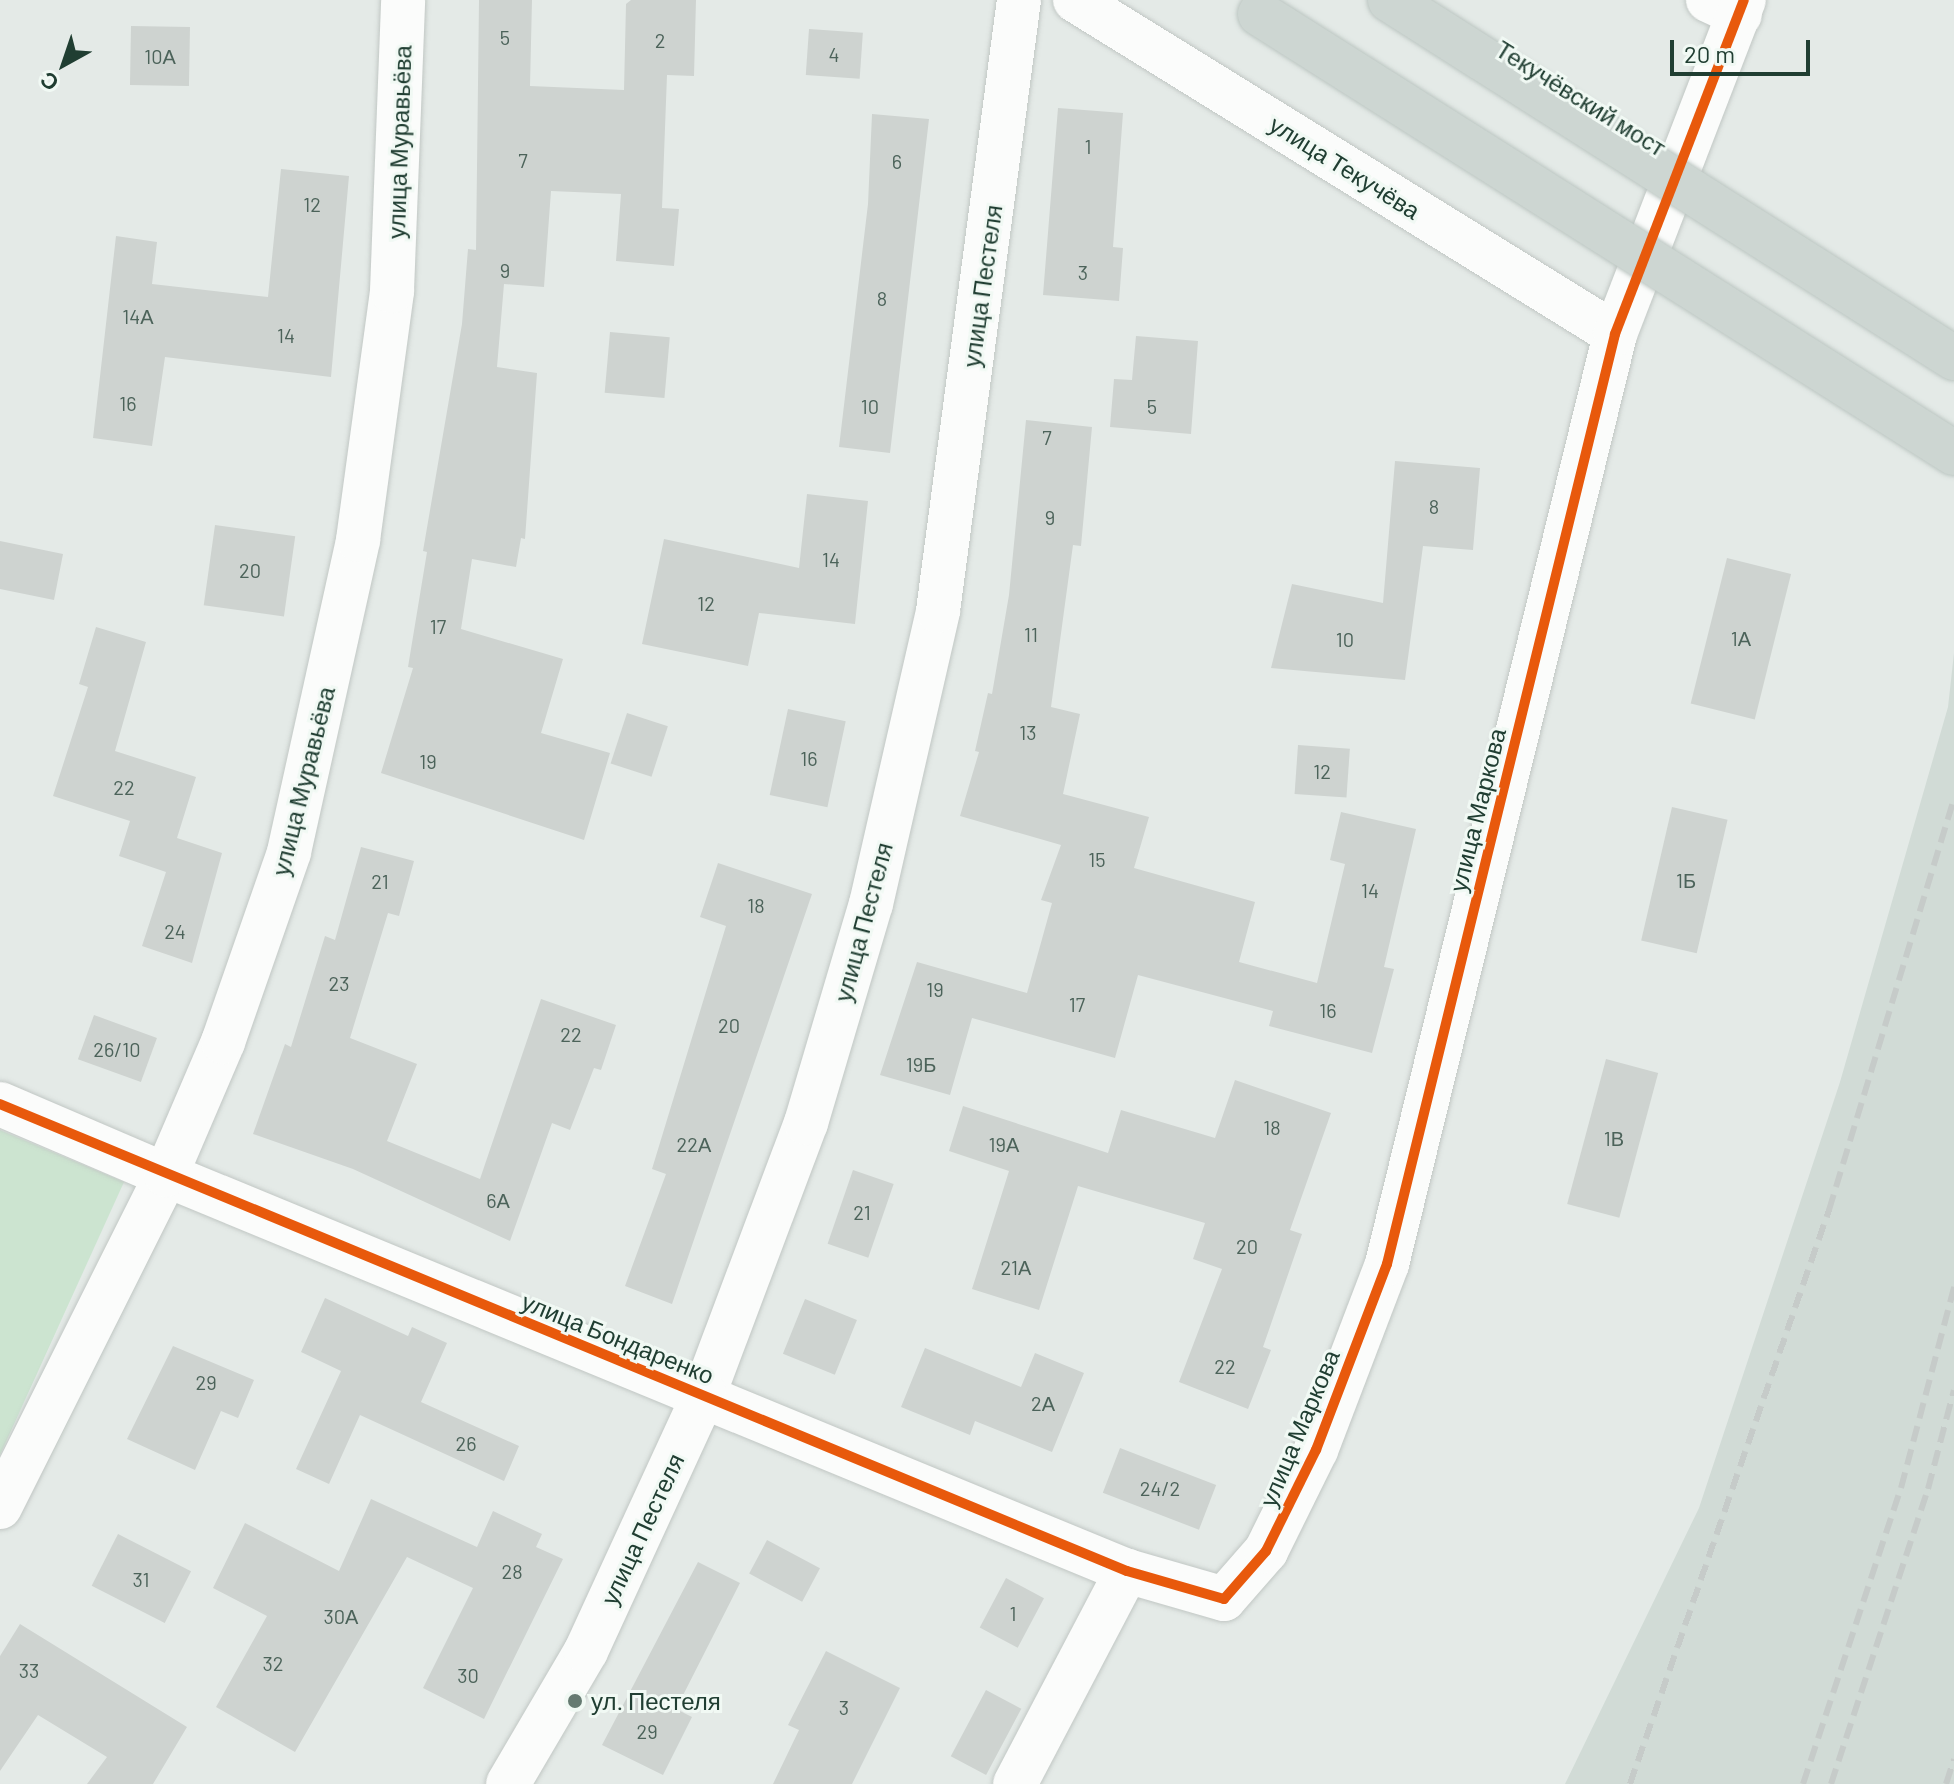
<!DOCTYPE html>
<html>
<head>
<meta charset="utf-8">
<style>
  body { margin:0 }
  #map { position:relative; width:1954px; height:1784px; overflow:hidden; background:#e4eae7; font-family:Barlow,sans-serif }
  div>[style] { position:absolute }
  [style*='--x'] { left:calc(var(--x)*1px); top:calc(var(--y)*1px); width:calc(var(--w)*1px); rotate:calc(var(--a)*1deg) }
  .built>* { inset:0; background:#d1dbd6 }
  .green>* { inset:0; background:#cce4d0 }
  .building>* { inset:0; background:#ced3d0; transform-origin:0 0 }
  .roads { filter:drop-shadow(0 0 2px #c1c7c4) drop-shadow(0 0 2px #c1c7c4) }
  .street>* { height:44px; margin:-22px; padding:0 22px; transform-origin:22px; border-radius:22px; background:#fbfcfb }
  .secondary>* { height:44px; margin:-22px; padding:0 22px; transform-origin:22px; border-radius:22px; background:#fbfcfb }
  .rail>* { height:6px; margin-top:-3px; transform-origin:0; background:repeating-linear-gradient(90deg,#c6cbc9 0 16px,transparent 0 24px) }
  .bridges { filter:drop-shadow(0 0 2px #bcc6c2) drop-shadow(0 0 2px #bcc6c2) }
  .primary-bridge>* { height:44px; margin:-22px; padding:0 22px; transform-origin:22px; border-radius:22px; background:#cdd6d2 }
  .cycleway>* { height:10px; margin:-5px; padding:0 5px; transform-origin:5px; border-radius:5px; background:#e8590c }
  .dots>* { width:22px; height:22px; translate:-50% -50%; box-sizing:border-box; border:4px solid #f1f9f4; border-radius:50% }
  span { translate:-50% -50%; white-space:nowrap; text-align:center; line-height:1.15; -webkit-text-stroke:6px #f1f9f4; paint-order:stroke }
  .number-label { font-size:20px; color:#4c635a }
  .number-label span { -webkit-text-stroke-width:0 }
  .street-label { font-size:24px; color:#203e32 }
  .poi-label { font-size:24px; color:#203e32 }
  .left { translate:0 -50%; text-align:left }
  .north { position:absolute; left:24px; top:24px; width:80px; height:80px; -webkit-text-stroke:6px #f1f9f4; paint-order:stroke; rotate:220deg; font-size:22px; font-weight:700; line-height:32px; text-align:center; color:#203e32 }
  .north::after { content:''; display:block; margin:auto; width:28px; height:36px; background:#203e32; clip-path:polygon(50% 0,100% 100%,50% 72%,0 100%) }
  .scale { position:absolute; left:1670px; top:40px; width:140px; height:36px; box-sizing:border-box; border:4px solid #203e32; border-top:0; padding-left:10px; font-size:24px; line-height:28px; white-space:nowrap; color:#203e32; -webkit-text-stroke:6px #f1f9f4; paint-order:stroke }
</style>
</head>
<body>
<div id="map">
  <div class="built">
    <div style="clip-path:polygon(1954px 653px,1954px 1784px,1565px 1784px,1699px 1508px,1840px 1082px,1948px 707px)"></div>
  </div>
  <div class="green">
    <div style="clip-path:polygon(0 1130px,124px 1182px,0 1455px)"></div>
  </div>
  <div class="building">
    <div style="clip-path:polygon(479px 0,532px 0,530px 86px,624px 90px,626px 4px,631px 0,696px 0,694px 76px,667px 75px,662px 208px,679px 209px,674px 266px,616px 261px,621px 194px,551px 191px,544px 287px,504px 284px,497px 367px,537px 373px,525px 539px,521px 538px,516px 567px,472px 559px,461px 629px,563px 659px,541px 733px,610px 753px,584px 840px,381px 773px,413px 668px,408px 667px,427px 552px,423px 551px,462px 324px,468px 249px,476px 250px)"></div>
    <div style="left:131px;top:26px;width:59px;height:59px;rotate:1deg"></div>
    <div style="left:809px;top:29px;width:54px;height:46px;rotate:4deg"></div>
    <div style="clip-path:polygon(1058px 108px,1123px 113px,1113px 247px,1123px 248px,1119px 301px,1043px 295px)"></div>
    <div style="clip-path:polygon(872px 114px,929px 119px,890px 453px,839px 447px,868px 204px)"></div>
    <div style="clip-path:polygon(281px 169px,349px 176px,331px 377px,165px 357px,152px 446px,93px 438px,116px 236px,157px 242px,152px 284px,268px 297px)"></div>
    <div style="left:610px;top:332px;width:60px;height:61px;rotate:5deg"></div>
    <div style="clip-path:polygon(1136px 336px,1198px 341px,1191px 434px,1110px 427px,1114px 379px,1132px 380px)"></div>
    <div style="clip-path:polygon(1026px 420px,1092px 427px,1081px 546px,1073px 545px,1051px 707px,1080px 714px,1063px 794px,1149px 817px,1134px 868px,1255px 902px,1239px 962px,1317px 983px,1345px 864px,1330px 860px,1341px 812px,1416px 829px,1384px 967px,1394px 969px,1372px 1053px,1269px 1026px,1273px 1011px,1138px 975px,1115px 1058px,972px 1018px,950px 1095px,880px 1075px,917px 962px,1027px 993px,1052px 903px,1041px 900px,1061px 845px,960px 816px,979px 752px,975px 751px,988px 693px,992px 694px,1009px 595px)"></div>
    <div style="clip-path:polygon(1395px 461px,1480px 468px,1473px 550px,1423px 546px,1405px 680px,1271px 668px,1292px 584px,1383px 603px)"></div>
    <div style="clip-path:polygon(807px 494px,868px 501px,855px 624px,759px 613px,748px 666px,642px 644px,664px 539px,799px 568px)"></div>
    <div style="left:215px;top:525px;width:81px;height:81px;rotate:8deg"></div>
    <div style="clip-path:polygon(0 541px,63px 554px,54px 600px,0 589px)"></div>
    <div style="left:1727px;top:558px;width:66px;height:150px;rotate:14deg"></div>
    <div style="clip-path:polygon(96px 627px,146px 642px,115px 751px,196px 777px,177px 838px,222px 853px,192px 963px,142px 946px,166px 872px,119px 856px,130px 821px,53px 796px,88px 687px,79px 684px)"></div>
    <div style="left:788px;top:709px;width:59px;height:88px;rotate:12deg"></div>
    <div style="left:627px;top:713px;width:43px;height:53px;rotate:18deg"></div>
    <div style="left:1298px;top:745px;width:52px;height:49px;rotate:4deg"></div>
    <div style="left:1672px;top:807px;width:57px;height:137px;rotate:13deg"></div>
    <div style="clip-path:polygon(361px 847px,414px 861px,399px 916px,388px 913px,350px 1038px,417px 1064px,387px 1141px,480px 1179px,541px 999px,616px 1025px,601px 1070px,594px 1068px,570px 1130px,552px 1123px,510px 1241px,353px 1169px,253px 1134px,285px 1044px,291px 1047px,325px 936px,335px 940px)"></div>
    <div style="clip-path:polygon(718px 863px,812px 894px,672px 1304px,625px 1286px,666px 1174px,652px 1169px,726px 926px,700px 917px)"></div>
    <div style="left:94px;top:1015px;width:67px;height:47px;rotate:20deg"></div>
    <div style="left:1606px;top:1059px;width:54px;height:150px;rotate:15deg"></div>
    <div style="clip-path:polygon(1235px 1080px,1331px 1113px,1290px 1230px,1302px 1234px,1263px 1347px,1271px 1350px,1248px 1409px,1179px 1382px,1222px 1269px,1193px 1259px,1205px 1223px,1078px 1186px,1039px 1310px,972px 1289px,1009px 1171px,949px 1151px,963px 1106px,1108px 1153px,1121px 1110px,1215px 1138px)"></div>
    <div style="left:853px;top:1170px;width:43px;height:78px;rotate:19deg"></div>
    <div style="clip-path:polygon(325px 1298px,408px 1336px,412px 1327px,447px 1343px,421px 1402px,519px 1446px,504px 1481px,360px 1415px,329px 1484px,296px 1469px,341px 1371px,301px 1352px)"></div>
    <div style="left:805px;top:1299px;width:56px;height:59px;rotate:22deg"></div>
    <div style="clip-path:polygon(173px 1346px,254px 1380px,238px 1418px,221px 1411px,195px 1470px,127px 1439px)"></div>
    <div style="clip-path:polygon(925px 1348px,1021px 1387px,1035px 1353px,1084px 1373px,1052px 1452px,975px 1421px,970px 1435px,901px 1407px)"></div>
    <div style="left:1120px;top:1448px;width:103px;height:48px;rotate:21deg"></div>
    <div style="clip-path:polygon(371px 1499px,477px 1547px,493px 1511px,542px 1534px,536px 1547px,563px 1559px,484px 1719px,423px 1688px,473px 1588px,407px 1557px,295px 1752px,216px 1707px,267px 1616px,213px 1588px,245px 1523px,339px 1571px)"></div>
    <div style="left:118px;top:1534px;width:82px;height:58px;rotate:27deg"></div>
    <div style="left:767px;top:1540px;width:60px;height:38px;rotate:28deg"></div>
    <div style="clip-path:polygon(698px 1562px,740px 1583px,676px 1709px,692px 1717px,663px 1775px,602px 1745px)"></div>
    <div style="left:1006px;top:1578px;width:43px;height:56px;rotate:28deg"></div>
    <div style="clip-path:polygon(20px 1624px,187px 1727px,153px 1784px,87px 1784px,107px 1757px,38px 1715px,0 1771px,0 1656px)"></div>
    <div style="clip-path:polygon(826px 1651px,900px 1688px,852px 1784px,773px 1784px,799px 1730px,788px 1725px)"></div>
    <div style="left:986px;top:1690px;width:40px;height:75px;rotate:28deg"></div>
  </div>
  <div class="roads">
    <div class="street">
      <div style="--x:1708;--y:0;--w:35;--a:25"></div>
      <div style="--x:0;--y:1104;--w:181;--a:23.2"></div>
      <div style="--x:704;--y:1394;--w:290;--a:-69.4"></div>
      <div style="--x:806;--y:1123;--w:228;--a:-73.5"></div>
      <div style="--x:871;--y:904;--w:301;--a:-77.1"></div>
      <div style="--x:938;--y:611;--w:616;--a:-82.45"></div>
      <div style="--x:1015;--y:1784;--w:241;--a:-62.3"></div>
    </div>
    <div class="secondary">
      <div style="--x:1075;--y:0;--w:635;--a:31.74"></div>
      <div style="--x:166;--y:1175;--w:1039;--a:22.4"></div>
      <div style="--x:1127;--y:1571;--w:101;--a:16.1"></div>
      <div style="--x:1224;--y:1599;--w:64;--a:-48.8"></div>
      <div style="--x:1266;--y:1551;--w:113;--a:-63.7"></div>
      <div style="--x:1316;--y:1450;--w:199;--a:-69.1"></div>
      <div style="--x:1387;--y:1264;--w:958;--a:-76.22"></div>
      <div style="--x:1615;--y:334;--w:358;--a:-68.9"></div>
      <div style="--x:0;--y:1507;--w:371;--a:-63.4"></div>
      <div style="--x:166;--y:1175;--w:145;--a:-66.8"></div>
      <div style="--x:223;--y:1042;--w:201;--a:-70.8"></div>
      <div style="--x:289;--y:852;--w:320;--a:-77.5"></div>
      <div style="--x:358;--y:540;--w:251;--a:-82.2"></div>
      <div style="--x:392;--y:291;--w:291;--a:-87.8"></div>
      <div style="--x:508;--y:1784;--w:154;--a:-59.6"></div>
      <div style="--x:586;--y:1651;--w:283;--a:-65.3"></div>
    </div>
  </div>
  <div class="rail">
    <div style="--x:1630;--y:1784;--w:608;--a:-70.88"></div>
    <div style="--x:1829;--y:1210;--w:430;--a:-73.1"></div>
    <div style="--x:1803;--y:1784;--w:312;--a:-71.7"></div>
    <div style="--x:1901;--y:1488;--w:208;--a:-75.2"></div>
    <div style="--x:1831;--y:1784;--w:311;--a:-71.8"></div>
    <div style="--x:1928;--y:1489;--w:102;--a:-75.3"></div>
    <div style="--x:1946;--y:1784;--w:26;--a:-72"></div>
  </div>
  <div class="bridges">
    <div class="primary-bridge">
      <div style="--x:1390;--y:0;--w:668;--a:32.41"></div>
      <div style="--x:1260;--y:14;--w:821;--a:32.32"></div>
    </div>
  </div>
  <div class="cycleway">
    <div style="--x:0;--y:1104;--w:1220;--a:22.51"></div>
    <div style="--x:1127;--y:1571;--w:101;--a:16.1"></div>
    <div style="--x:1224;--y:1599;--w:64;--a:-48.8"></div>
    <div style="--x:1266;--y:1551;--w:113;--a:-63.7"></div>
    <div style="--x:1316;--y:1450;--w:199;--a:-69.1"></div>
    <div style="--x:1387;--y:1264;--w:958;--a:-76.22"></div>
    <div style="--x:1615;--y:334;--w:358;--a:-68.9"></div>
  </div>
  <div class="dots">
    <div style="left:575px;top:1701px;background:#657a71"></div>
  </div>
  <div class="number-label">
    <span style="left:505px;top:37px">5</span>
    <span style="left:660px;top:40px">2</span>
    <span style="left:834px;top:54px">4</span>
    <span style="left:160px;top:56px">10А</span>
    <span style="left:1088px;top:146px">1</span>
    <span style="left:523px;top:160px">7</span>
    <span style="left:897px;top:161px">6</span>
    <span style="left:312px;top:204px">12</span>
    <span style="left:505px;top:270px">9</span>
    <span style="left:1083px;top:272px">3</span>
    <span style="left:882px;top:298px">8</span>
    <span style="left:138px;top:316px">14А</span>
    <span style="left:286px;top:335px">14</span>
    <span style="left:128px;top:403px">16</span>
    <span style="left:870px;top:406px">10</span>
    <span style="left:1152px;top:406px">5</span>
    <span style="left:1047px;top:437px">7</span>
    <span style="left:1434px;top:506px">8</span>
    <span style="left:1050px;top:517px">9</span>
    <span style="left:831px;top:559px">14</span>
    <span style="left:250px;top:570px">20</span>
    <span style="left:706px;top:603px">12</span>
    <span style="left:438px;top:626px">17</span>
    <span style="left:1031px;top:634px">11</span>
    <span style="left:1741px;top:638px">1А</span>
    <span style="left:1345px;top:639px">10</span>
    <span style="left:1028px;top:732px">13</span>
    <span style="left:809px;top:758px">16</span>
    <span style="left:428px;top:761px">19</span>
    <span style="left:1322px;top:771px">12</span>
    <span style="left:124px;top:787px">22</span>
    <span style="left:1097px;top:859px">15</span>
    <span style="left:1686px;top:880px">1Б</span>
    <span style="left:380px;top:881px">21</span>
    <span style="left:1370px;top:890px">14</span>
    <span style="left:756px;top:905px">18</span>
    <span style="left:175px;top:931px">24</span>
    <span style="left:339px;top:983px">23</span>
    <span style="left:935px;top:989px">19</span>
    <span style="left:1077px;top:1004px">17</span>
    <span style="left:1328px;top:1010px">16</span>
    <span style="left:729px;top:1025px">20</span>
    <span style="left:571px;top:1034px">22</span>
    <span style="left:117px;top:1049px">26/10</span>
    <span style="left:921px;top:1064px">19Б</span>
    <span style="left:1272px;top:1127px">18</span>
    <span style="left:1614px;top:1138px">1В</span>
    <span style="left:694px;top:1144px">22А</span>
    <span style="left:1004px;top:1144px">19А</span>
    <span style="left:498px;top:1200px">6А</span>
    <span style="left:862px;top:1212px">21</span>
    <span style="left:1247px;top:1246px">20</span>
    <span style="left:1016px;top:1267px">21А</span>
    <span style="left:1225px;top:1366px">22</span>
    <span style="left:206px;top:1382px">29</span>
    <span style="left:1043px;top:1403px">2А</span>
    <span style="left:466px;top:1443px">26</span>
    <span style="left:1160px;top:1488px">24/2</span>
    <span style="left:512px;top:1571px">28</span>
    <span style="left:141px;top:1579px">31</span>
    <span style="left:1013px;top:1613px">1</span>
    <span style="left:341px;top:1616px">30А</span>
    <span style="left:273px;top:1663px">32</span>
    <span style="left:29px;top:1670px">33</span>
    <span style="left:468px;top:1675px">30</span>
    <span style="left:844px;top:1707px">3</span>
    <span style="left:647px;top:1731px">29</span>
  </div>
  <div class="street-label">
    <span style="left:1581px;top:98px;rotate:32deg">Текучёвский мост</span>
    <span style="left:399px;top:142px;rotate:-88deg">улица Муравьёва</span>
    <span style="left:1345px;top:167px;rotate:32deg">улица Текучёва</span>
    <span style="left:982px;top:286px;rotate:-82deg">улица Пестеля</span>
    <span style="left:303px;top:781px;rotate:-76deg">улица Муравьёва</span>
    <span style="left:1477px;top:810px;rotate:-76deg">улица Маркова</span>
    <span style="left:863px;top:922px;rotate:-75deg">улица Пестеля</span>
    <span style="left:618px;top:1338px;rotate:22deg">улица Бондаренко</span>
    <span style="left:1299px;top:1428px;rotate:-67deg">улица Маркова</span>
    <span style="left:642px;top:1529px;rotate:-65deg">улица Пестеля</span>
  </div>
  <div class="poi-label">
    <span class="left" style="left:591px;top:1701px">ул. Пестеля</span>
  </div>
  <div class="north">С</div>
  <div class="scale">20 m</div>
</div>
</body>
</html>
